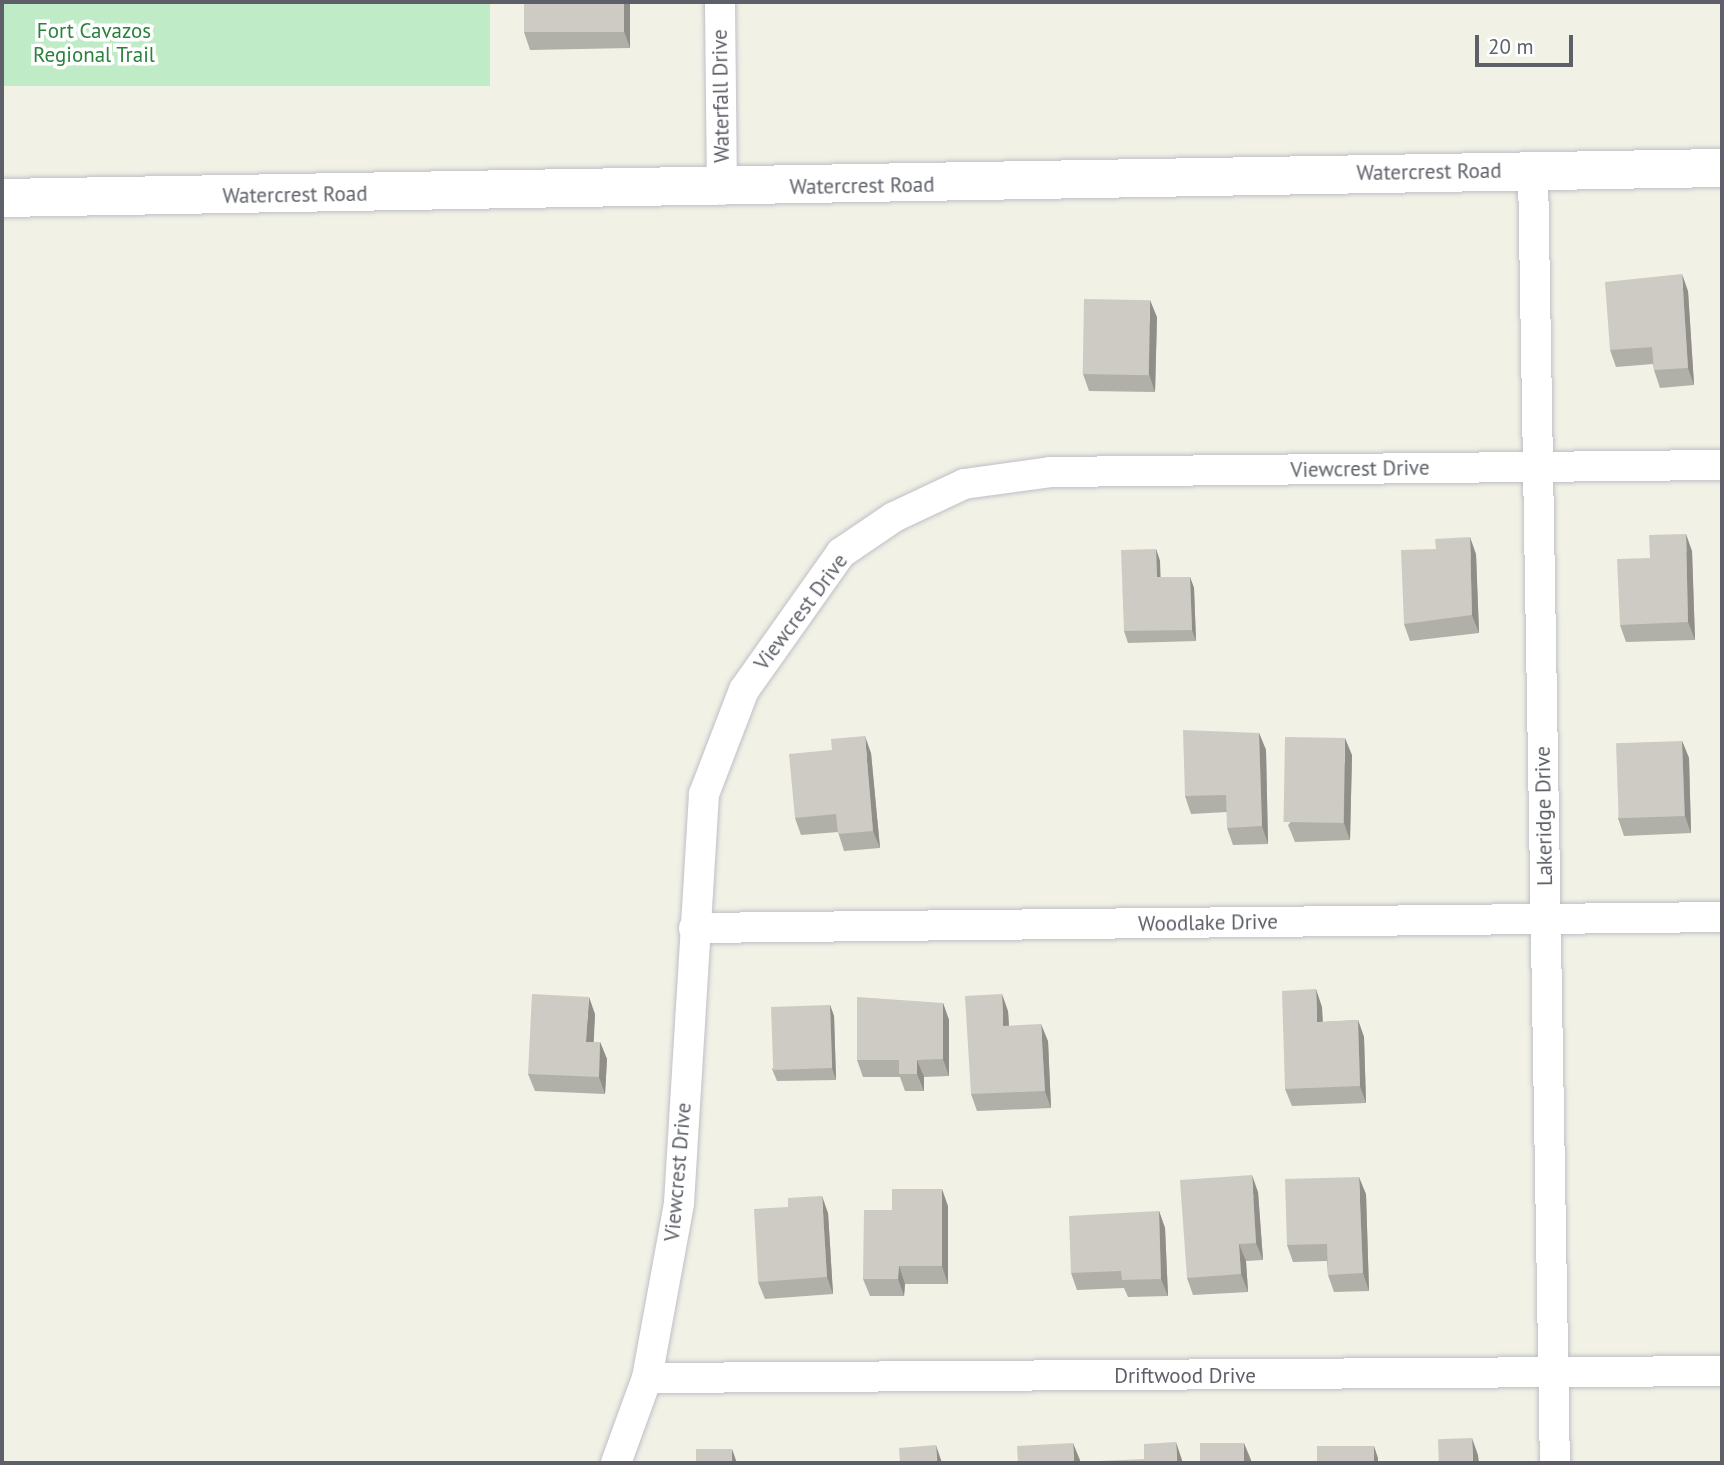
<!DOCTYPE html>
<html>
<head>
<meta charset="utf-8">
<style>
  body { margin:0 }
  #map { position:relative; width:1724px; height:1465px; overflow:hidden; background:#f1f1e6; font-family:"PT Sans",sans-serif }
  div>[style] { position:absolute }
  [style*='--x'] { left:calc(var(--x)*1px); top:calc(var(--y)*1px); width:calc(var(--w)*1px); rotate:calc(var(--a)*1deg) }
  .green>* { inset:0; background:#c0ebc7; transform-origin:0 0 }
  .roads { filter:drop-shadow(0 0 2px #bebfc6) drop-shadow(0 0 2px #bebfc6) }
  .street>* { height:30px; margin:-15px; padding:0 15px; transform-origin:15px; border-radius:15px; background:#fff }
  .secondary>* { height:38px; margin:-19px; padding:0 19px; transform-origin:19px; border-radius:19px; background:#fff }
  .wall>* { inset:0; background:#b0afa8 }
  .shaded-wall>* { inset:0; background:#908e88 }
  .building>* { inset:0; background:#cdcbc3; transform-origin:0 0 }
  span { translate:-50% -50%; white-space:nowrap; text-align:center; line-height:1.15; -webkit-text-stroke:7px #fff; paint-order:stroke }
  .park-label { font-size:21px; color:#2a813c }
  .street-label { font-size:21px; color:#5d6068 }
  .frame { position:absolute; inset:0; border:4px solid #5d6068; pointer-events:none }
  .scale { position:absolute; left:1475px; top:35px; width:98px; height:32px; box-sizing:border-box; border:4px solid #5d6068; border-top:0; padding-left:9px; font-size:21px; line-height:24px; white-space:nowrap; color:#5d6068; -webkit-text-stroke:5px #fff; paint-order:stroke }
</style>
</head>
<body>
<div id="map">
  <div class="green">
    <div style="left:2px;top:2px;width:488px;height:84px"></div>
  </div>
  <div class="roads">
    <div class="street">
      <div style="--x:720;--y:2;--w:188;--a:89.4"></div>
      <div style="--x:1533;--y:170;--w:1293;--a:89.03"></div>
      <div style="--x:694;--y:928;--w:1028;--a:-0.61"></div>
      <div style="--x:647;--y:1378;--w:1075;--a:-0.37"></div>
      <div style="--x:616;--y:1463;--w:90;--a:-70"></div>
      <div style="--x:647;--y:1378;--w:178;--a:-79.6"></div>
      <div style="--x:679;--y:1203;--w:410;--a:-86.5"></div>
      <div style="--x:704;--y:794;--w:111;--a:-69"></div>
      <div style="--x:744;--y:690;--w:168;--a:-54.7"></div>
      <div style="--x:841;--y:553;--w:64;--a:-34.2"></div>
      <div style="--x:894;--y:517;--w:77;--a:-25.2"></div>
      <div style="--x:964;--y:484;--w:87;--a:-7.9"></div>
      <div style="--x:1050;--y:472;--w:672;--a:-0.6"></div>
    </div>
    <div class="secondary">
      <div style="--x:2;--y:198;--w:1720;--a:-1"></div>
    </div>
  </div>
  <div class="wall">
    <div style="clip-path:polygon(524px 2px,630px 2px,630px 48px,530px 50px,524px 32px)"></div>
    <div style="clip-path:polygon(1688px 291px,1694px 385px,1660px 388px,1654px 370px,1653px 364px,1616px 367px,1610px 350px)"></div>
    <div style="clip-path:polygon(1157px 317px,1155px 392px,1089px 391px,1083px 374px)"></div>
    <div style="clip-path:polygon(1156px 549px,1160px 561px,1160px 577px,1190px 577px,1194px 588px,1196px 641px,1128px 643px,1124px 631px)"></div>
    <div style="clip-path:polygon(1692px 551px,1695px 640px,1626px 642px,1620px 625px,1650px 558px)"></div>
    <div style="clip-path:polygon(1476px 554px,1479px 633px,1410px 641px,1404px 624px)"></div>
    <div style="clip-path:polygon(1259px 733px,1266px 750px,1268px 844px,1233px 845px,1227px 828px,1227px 812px,1191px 814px,1185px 796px)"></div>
    <div style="clip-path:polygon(1682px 741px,1689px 758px,1691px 833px,1624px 836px,1618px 818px)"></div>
    <div style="clip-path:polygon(871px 753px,880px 848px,844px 851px,838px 832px,801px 835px,795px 818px)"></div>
    <div style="clip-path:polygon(1352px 755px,1350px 840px,1295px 842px,1288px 825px)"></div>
    <div style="clip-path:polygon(943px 1003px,949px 1020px,949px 1076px,924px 1077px,924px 1091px,905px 1091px,900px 1077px,863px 1077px,857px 1060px)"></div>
    <div style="clip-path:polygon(830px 1005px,834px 1016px,836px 1080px,777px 1081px,772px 1069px)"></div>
    <div style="clip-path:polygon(1322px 1007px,1323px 1022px,1358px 1020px,1364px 1037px,1366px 1103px,1292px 1106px,1285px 1089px)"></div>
    <div style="clip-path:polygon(1008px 1011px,1009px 1026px,1048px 1041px,1051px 1108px,977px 1111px,971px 1094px)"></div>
    <div style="clip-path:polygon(595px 1014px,593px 1042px,600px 1042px,607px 1059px,605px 1094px,535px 1091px,528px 1074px)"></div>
    <div style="clip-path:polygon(1258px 1192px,1263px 1260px,1246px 1261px,1248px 1292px,1193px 1295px,1187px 1278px)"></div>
    <div style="clip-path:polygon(1366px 1194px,1369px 1291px,1334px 1292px,1328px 1275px,1327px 1261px,1293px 1262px,1287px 1245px)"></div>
    <div style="clip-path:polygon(948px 1206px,948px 1284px,905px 1284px,904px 1296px,870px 1296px,863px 1279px,892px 1210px)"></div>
    <div style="clip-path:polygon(1159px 1211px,1165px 1228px,1168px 1296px,1128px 1297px,1124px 1288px,1077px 1290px,1071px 1273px)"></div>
    <div style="clip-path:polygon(828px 1213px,833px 1294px,765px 1299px,758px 1282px)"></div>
  </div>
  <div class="shaded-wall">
    <div style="clip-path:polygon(624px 2px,630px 2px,630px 48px,624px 31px)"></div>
    <div style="clip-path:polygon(1682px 274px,1688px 291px,1694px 385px,1688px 368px)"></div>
    <div style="clip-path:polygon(1150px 300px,1157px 317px,1155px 392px,1149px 374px)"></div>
    <div style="clip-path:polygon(1686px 534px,1692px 551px,1695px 640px,1688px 622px)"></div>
    <div style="clip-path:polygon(1470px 537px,1476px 554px,1479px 633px,1472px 615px)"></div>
    <div style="clip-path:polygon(1156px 549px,1160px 561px,1161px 589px,1157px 577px)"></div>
    <div style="clip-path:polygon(1190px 577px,1194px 588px,1196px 641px,1192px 630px)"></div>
    <div style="clip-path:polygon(1259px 733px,1266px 750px,1268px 844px,1262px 826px)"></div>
    <div style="clip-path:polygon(865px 736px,871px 753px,880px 848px,873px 831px)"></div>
    <div style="clip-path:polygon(1345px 738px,1352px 755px,1350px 840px,1344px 823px)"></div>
    <div style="clip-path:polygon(1682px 741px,1689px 758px,1691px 833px,1685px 816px)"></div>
    <div style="clip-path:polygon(1316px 989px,1322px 1007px,1323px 1039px,1317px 1022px)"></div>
    <div style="clip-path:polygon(1002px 994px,1008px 1011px,1010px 1044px,1003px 1026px)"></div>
    <div style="clip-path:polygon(589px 997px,595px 1014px,593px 1059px,586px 1042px)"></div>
    <div style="clip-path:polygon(943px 1003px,949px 1020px,949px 1076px,943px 1059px)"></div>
    <div style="clip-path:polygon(830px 1005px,834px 1016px,836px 1080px,832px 1068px)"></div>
    <div style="clip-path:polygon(1358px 1020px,1364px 1037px,1366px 1103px,1360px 1086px)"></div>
    <div style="clip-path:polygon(1041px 1024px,1048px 1041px,1051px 1108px,1045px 1091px)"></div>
    <div style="clip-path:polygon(600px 1042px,607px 1059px,605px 1094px,599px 1077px)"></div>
    <div style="clip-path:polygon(917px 1060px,924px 1077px,924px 1091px,917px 1074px)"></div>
    <div style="clip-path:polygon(1252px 1175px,1258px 1192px,1263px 1260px,1256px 1243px)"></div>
    <div style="clip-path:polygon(1359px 1177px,1366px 1194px,1369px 1291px,1363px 1273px)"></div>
    <div style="clip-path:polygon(942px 1189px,948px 1206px,948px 1284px,942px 1266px)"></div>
    <div style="clip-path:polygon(822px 1196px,828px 1213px,833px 1294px,827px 1277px)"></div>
    <div style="clip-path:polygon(1159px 1211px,1165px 1228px,1168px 1296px,1161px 1279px)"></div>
    <div style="clip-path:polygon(1239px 1244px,1246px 1261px,1248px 1292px,1241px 1274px)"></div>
    <div style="clip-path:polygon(899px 1266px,905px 1284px,904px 1296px,898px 1279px)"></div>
    <div style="clip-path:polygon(1472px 1438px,1478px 1455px,1479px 1463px,1473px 1463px)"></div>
    <div style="clip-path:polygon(1176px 1442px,1182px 1460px,1182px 1463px,1177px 1463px)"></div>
    <div style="clip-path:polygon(1073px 1443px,1080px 1460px,1080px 1463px,1074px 1463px)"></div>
    <div style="clip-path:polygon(1244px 1443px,1251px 1460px,1251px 1463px,1244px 1463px)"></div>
    <div style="clip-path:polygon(936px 1445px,942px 1463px,937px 1463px)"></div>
    <div style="clip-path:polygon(1374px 1446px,1378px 1458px,1378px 1463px,1374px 1463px)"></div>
    <div style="clip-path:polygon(732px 1449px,737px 1463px,732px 1463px)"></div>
  </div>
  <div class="building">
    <div style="left:524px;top:2px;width:100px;height:30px"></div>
    <div style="clip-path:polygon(1682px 274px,1688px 368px,1654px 370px,1652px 347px,1610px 350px,1605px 282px)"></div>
    <div style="left:1084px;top:299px;width:66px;height:75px;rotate:1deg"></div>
    <div style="clip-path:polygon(1686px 534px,1688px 622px,1620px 625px,1617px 559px,1650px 558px,1649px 535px)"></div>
    <div style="clip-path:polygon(1470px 537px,1472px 615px,1404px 624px,1401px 550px,1436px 549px,1435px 539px)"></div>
    <div style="clip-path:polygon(1156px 549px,1157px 577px,1190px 577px,1192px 630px,1124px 631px,1121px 550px)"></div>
    <div style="clip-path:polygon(1183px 730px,1259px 733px,1262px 826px,1227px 828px,1226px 795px,1185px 796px)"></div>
    <div style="clip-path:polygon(865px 736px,873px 831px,838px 834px,836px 814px,795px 818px,789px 754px,832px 750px,831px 739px)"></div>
    <div style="left:1345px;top:738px;width:85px;height:60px;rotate:91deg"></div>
    <div style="left:1682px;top:741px;width:75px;height:66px;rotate:88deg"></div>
    <div style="clip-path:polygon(1316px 989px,1317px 1022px,1358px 1020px,1360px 1086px,1285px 1089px,1282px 991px)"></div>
    <div style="clip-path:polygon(532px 994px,589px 997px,586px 1042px,600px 1042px,599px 1077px,528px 1074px)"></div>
    <div style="clip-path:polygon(1002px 994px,1003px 1026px,1041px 1024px,1045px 1091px,971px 1094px,965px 996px)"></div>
    <div style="clip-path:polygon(857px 997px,943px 1003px,943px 1059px,917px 1060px,917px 1074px,899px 1074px,899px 1060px,857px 1060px)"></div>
    <div style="left:830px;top:1005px;width:63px;height:59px;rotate:88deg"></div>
    <div style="clip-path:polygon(1252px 1175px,1256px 1243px,1239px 1244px,1241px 1274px,1187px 1278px,1180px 1180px)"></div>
    <div style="clip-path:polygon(1359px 1177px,1363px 1273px,1328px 1275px,1327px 1244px,1287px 1245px,1285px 1179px)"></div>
    <div style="clip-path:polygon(892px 1189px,942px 1189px,942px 1266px,899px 1266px,898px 1279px,863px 1279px,864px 1210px,892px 1210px)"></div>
    <div style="clip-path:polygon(822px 1196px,827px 1277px,758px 1282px,754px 1209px,788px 1207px,788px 1198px)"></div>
    <div style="clip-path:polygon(1159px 1211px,1161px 1279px,1122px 1280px,1121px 1271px,1071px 1273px,1069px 1216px)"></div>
    <div style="left:1472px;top:1438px;width:25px;height:34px;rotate:88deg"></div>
    <div style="clip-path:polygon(1176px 1442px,1177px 1463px,1099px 1463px,1099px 1461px,1144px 1459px,1144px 1444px)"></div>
    <div style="left:1073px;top:1443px;width:20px;height:56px;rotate:87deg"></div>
    <div style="left:1200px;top:1443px;width:44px;height:20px"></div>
    <div style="clip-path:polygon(936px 1445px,937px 1463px,900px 1463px,899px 1448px)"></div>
    <div style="left:1374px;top:1446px;width:17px;height:57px;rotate:90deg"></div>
    <div style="left:732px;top:1449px;width:14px;height:36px;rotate:90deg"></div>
  </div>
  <div class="park-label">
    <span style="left:94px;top:43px">Fort Cavazos<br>Regional Trail</span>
  </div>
  <div class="street-label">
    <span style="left:721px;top:96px;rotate:-91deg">Waterfall Drive</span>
    <span style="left:1429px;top:172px;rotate:-1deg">Watercrest Road</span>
    <span style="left:862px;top:186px;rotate:-1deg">Watercrest Road</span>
    <span style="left:295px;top:195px;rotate:-1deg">Watercrest Road</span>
    <span style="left:1360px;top:469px;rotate:-1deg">Viewcrest Drive</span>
    <span style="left:801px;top:612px;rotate:-53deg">Viewcrest Drive</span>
    <span style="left:1544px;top:816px;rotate:-91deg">Lakeridge Drive</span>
    <span style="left:1208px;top:923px;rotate:-1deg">Woodlake Drive</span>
    <span style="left:678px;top:1172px;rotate:-85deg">Viewcrest Drive</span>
    <span style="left:1185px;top:1376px">Driftwood Drive</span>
  </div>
  <div class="frame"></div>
  <div class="scale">20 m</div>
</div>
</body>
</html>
